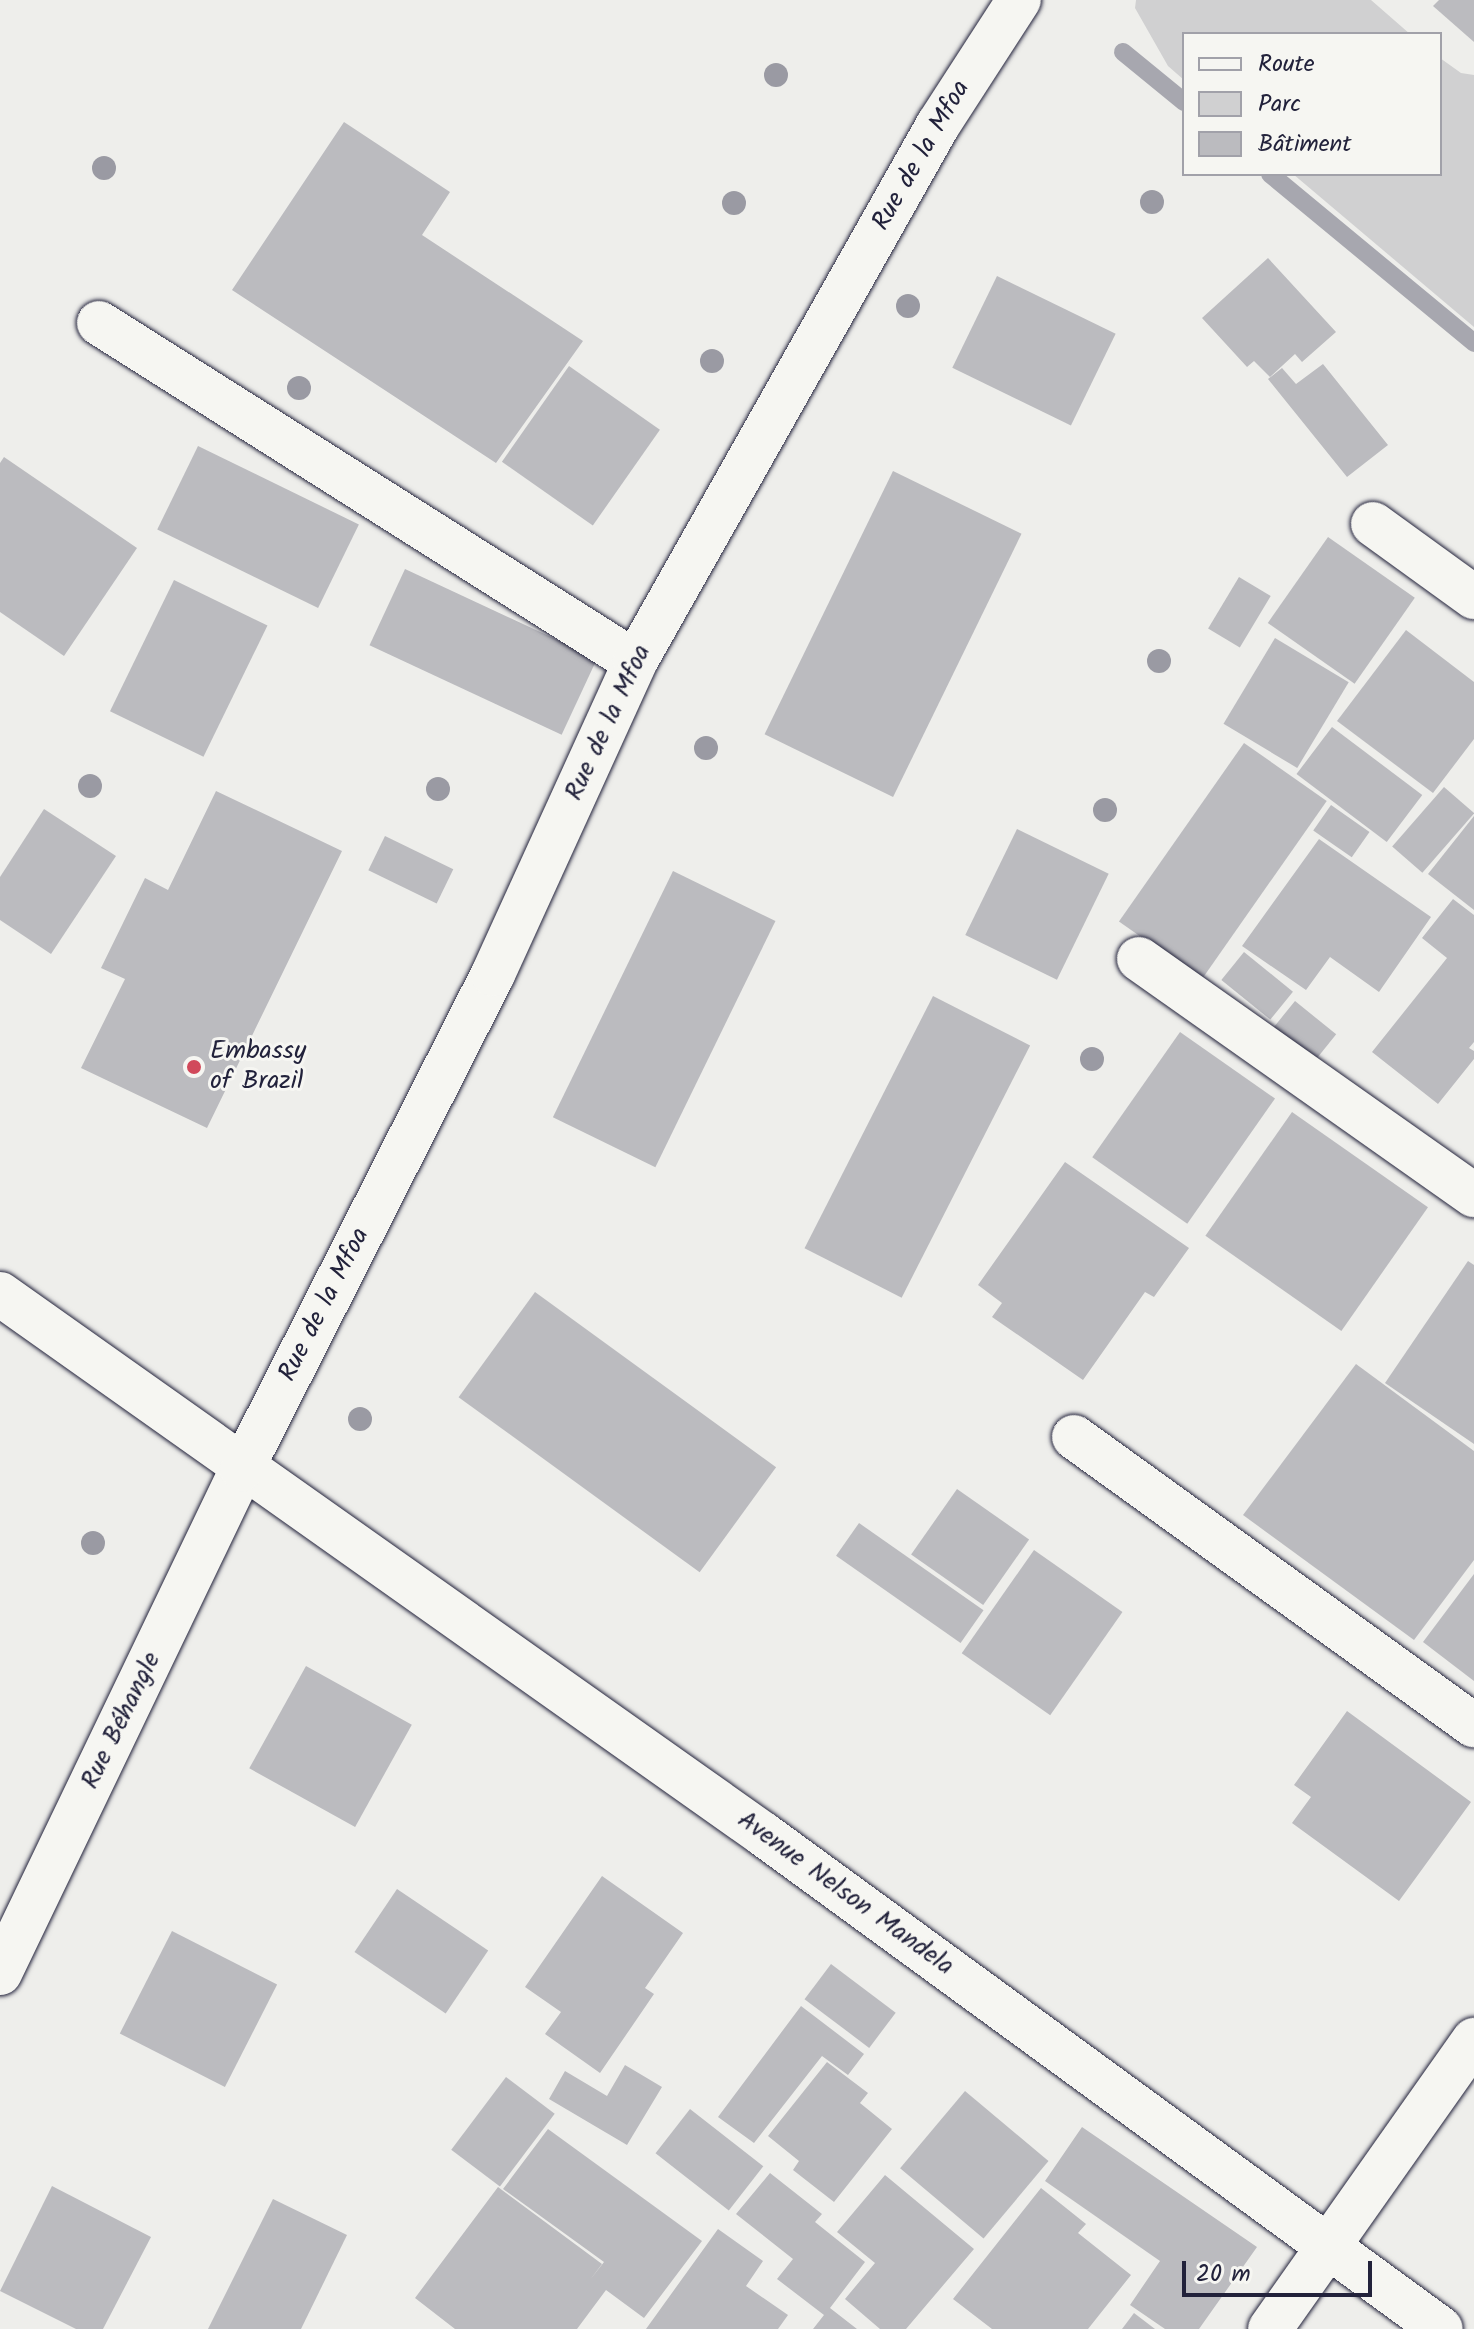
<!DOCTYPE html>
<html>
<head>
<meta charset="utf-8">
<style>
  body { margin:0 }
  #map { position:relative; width:1474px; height:2329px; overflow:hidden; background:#eeeeeb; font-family:Kalam,sans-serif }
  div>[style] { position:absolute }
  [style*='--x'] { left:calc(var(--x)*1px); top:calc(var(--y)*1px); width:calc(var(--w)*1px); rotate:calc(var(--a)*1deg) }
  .green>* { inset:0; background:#d0d0d1 }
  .stream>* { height:18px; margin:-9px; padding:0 9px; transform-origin:9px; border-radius:9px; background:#a7a7af }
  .building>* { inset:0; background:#bbbbbf; transform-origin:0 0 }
  .roads { filter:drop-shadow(0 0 2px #22223b) drop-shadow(0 0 2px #22223b) }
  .minor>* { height:44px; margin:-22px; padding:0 22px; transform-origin:22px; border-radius:22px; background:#f6f6f2 }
  .tertiary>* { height:44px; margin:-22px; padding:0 22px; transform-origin:22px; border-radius:22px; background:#f6f6f2 }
  .trees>* { width:24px; height:24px; margin:-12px; border-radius:50%; background:#9a9aa3 }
  .dots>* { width:22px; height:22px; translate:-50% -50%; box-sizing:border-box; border:4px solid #f6f6f2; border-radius:50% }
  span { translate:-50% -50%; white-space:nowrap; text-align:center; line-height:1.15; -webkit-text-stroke:6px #f6f6f2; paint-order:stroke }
  .street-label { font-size:26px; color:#22223b }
  .poi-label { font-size:26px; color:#22223b }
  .left { translate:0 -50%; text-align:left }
  .legend { position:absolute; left:1182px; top:32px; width:260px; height:144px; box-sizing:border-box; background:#f6f6f2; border:2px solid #a1a1a9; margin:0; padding:10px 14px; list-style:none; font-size:24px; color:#22223b }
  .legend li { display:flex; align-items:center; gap:16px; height:40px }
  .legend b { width:40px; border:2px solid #a1a1a9 }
  .scale { position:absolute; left:1182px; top:2261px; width:190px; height:36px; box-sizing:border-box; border:4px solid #22223b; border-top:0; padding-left:10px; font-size:24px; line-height:28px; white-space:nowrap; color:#22223b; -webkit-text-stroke:6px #f6f6f2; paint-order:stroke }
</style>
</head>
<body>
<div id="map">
  <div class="green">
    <div style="clip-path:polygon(1136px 0,1371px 0,1410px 34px,1184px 34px,1184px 80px,1168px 66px,1135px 8px)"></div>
    <div style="clip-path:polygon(1440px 58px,1461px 73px,1474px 75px,1474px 327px,1293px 174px,1440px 174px)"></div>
  </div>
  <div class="stream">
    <div style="--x:1123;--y:52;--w:79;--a:39.3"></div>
    <div style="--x:1270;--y:174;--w:265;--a:39.6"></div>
  </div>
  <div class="building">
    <div style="clip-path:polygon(1439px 0,1474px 0,1474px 42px,1433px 6px)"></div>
    <div style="clip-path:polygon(344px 122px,450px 192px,422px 235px,583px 341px,496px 463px,232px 290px)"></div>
    <div style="clip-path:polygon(1268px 258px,1336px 332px,1302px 362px,1295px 354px,1270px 377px,1254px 361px,1247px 367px,1202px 318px)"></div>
    <div style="left:997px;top:276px;width:132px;height:102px;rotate:26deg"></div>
    <div style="clip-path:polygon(1323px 364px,1388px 445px,1347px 477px,1268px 379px,1282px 368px,1296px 384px)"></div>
    <div style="left:569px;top:366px;width:111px;height:117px;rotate:35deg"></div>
    <div style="left:198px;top:446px;width:179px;height:93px;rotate:26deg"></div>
    <div style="clip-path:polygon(4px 457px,137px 548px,64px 656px,0 612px,0 463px)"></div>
    <div style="left:893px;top:471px;width:143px;height:293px;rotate:26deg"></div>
    <div style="left:1328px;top:537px;width:106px;height:105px;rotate:35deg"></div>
    <div style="left:405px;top:569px;width:212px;height:84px;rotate:25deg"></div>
    <div style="left:1239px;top:577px;width:37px;height:60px;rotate:31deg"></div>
    <div style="left:174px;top:580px;width:104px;height:146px;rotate:26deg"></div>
    <div style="clip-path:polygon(1406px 630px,1474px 682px,1474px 739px,1433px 793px,1337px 721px)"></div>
    <div style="left:1275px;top:638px;width:86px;height:100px;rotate:31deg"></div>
    <div style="left:1332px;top:727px;width:113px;height:59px;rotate:37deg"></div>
    <div style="left:1244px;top:743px;width:101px;height:218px;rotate:35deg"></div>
    <div style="left:1444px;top:787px;width:40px;height:79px;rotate:41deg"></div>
    <div style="clip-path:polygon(216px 791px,342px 851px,207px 1128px,81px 1068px,125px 979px,101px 968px,145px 878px,168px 890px)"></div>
    <div style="left:1331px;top:805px;width:47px;height:31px;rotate:35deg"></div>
    <div style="clip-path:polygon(44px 809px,116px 856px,51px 954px,0 920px,0 877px)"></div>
    <div style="clip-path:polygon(1474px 816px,1474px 910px,1428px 874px)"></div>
    <div style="left:1017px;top:829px;width:102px;height:118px;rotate:26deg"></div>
    <div style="left:385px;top:836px;width:76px;height:38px;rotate:26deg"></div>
    <div style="clip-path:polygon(1319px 839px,1431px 917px,1379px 992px,1330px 957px,1306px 990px,1242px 946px)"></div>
    <div style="left:673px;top:871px;width:114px;height:274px;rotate:26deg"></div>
    <div style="clip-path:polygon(1453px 899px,1474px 915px,1474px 1042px,1469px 1048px,1474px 1051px,1474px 1059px,1438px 1104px,1372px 1052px,1447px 958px,1422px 938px)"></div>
    <div style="left:1244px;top:952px;width:63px;height:36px;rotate:39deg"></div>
    <div style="left:933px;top:996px;width:109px;height:283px;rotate:27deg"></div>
    <div style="left:1295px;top:1001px;width:53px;height:38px;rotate:39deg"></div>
    <div style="left:1180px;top:1032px;width:116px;height:153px;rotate:35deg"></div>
    <div style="left:1292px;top:1112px;width:166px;height:151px;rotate:35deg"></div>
    <div style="clip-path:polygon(1065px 1162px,1189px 1248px,1154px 1297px,1145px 1292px,1083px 1380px,992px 1317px,1002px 1303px,978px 1285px)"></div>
    <div style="clip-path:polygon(1468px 1261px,1474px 1265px,1474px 1444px,1385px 1383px)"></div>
    <div style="left:535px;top:1292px;width:298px;height:130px;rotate:36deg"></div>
    <div style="clip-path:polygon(1356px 1364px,1474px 1451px,1474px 1560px,1414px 1640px,1243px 1515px)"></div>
    <div style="left:957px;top:1489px;width:88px;height:80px;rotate:35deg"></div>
    <div style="left:859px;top:1523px;width:152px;height:40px;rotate:35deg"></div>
    <div style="left:1034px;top:1550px;width:108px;height:126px;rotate:35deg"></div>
    <div style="clip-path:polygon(1474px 1574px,1474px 1681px,1423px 1642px)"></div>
    <div style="left:306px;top:1666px;width:121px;height:117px;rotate:29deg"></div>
    <div style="clip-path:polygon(1347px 1711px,1471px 1802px,1399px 1901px,1292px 1823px,1311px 1797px,1294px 1785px)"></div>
    <div style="clip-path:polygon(602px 1876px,683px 1933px,645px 1988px,654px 1994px,600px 2073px,545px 2034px,561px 2012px,525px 1987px)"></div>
    <div style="left:397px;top:1889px;width:110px;height:76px;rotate:34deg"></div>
    <div style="left:172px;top:1931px;width:118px;height:115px;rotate:27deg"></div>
    <div style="left:831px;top:1964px;width:81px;height:44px;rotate:37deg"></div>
    <div style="clip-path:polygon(801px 2006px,864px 2054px,848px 2075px,822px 2056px,754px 2143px,718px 2117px)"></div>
    <div style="clip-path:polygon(827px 2062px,868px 2093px,860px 2103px,892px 2129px,834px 2202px,793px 2170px,799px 2161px,768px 2136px)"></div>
    <div style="clip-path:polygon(625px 2065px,662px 2087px,627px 2145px,549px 2099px,565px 2071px,607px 2096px)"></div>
    <div style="left:506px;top:2077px;width:61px;height:91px;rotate:37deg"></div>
    <div style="left:965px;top:2091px;width:109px;height:101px;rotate:40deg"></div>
    <div style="left:690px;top:2109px;width:93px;height:56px;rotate:38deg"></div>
    <div style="clip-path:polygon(1082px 2127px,1257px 2247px,1199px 2329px,1165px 2329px,1130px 2305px,1160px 2261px,1045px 2181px)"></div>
    <div style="clip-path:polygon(548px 2129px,702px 2241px,644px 2318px,606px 2290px,577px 2329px,455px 2329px,415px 2298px,498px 2187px,602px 2264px,590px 2280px,604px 2262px,503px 2189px)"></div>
    <div style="clip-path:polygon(770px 2173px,822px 2214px,815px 2222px,865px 2262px,830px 2308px,857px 2329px,813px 2329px,824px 2315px,777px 2279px,793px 2259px,736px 2214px)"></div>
    <div style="clip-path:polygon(885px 2175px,974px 2249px,906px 2329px,880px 2329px,845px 2299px,875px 2263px,837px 2232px)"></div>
    <div style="clip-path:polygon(52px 2186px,151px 2237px,103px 2329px,76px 2329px,0 2291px)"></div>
    <div style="clip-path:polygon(1041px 2188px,1086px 2224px,1078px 2233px,1131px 2275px,1088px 2329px,992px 2329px,953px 2299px)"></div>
    <div style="clip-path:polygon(273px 2199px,347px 2235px,301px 2329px,208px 2329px)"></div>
    <div style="clip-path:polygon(718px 2229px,763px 2261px,746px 2286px,788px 2315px,778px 2329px,646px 2329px)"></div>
    <div style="clip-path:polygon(1134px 2313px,1155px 2329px,1122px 2329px)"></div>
  </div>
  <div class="roads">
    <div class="minor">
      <div style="--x:99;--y:323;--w:634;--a:32.31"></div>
      <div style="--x:1373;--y:524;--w:125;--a:35.9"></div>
      <div style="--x:1139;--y:959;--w:410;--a:35.2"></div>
      <div style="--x:1074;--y:1437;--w:493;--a:35.8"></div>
      <div style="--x:1270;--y:2329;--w:354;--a:-54.8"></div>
    </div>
    <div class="tertiary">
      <div style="--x:0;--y:1294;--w:935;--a:35.29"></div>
      <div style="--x:763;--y:1834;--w:839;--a:36.13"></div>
      <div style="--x:0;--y:1973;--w:559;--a:-64.35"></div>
      <div style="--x:242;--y:1469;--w:555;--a:-63.11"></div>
      <div style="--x:493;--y:974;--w:343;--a:-65.5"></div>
      <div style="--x:635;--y:662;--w:617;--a:-60.57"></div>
      <div style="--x:938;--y:125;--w:149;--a:-57.1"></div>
    </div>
  </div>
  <div class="trees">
    <div style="left:776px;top:75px"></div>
    <div style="left:104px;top:168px"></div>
    <div style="left:1152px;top:202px"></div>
    <div style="left:734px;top:203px"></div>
    <div style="left:908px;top:306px"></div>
    <div style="left:712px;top:361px"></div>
    <div style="left:299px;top:388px"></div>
    <div style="left:1159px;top:661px"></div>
    <div style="left:706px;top:748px"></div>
    <div style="left:90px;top:786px"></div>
    <div style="left:438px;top:789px"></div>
    <div style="left:1105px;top:810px"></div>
    <div style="left:1092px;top:1059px"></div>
    <div style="left:360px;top:1419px"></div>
    <div style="left:93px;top:1543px"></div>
  </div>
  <div class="dots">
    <div style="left:194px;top:1067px;background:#d1495b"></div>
  </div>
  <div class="street-label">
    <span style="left:922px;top:156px;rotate:-60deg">Rue de la Mfoa</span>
    <span style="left:609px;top:723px;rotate:-65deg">Rue de la Mfoa</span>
    <span style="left:325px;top:1305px;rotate:-63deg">Rue de la Mfoa</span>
    <span style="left:122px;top:1721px;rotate:-64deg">Rue Béhangle</span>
    <span style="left:845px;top:1894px;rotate:36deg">Avenue Nelson Mandela</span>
  </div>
  <div class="poi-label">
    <span class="left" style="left:210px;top:1067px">Embassy<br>of Brazil</span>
  </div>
  <ul class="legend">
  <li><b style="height:10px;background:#f6f6f2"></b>Route</li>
  <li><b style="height:22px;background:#d0d0d1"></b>Parc</li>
  <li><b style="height:22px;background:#bbbbbf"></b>Bâtiment</li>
  </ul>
  <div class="scale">20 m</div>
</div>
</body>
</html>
